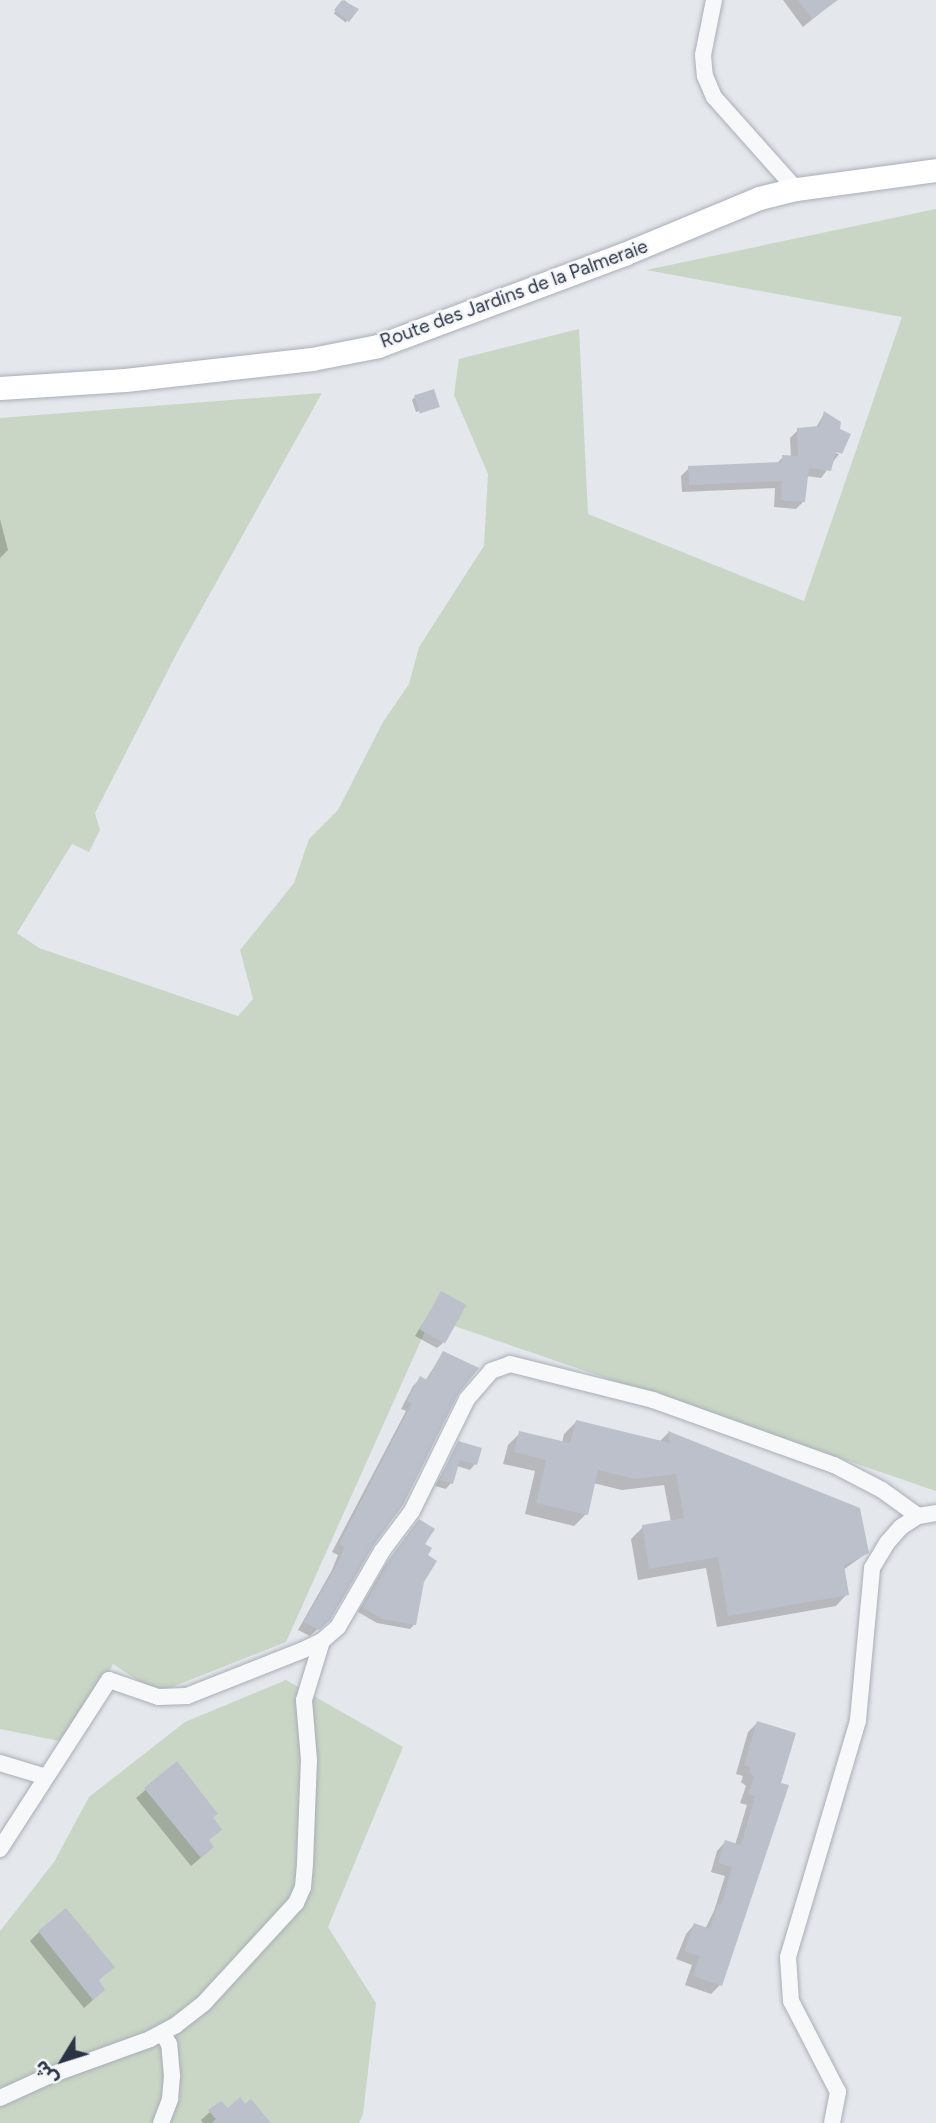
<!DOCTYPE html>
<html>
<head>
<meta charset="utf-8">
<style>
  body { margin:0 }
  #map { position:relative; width:936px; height:2123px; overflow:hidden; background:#e4e7ec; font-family:Figtree,"Noto Sans Arabic",sans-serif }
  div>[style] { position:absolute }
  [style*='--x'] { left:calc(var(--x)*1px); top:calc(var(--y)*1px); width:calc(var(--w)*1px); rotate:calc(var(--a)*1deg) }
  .green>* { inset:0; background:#c9d6c5 }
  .shadow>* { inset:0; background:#0003; transform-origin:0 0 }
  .building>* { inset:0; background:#bbc0ca; transform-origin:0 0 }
  .roads { filter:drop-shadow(0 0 2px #a9aeb7) drop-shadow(0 0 2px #a9aeb7) }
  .street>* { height:16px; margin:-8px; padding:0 8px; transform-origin:8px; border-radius:8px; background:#f7f8fa }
  .secondary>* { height:23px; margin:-11.5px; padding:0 11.5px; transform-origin:11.5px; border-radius:11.5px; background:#fff }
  span { translate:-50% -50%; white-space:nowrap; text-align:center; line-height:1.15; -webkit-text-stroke:5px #f4f6f9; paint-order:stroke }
  .street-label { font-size:19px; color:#2b3445 }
  .north { position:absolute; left:28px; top:2025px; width:70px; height:70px; -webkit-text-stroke:5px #f4f6f9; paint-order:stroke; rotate:232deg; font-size:19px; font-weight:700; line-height:28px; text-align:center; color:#2b3445 }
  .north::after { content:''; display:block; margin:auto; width:24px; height:32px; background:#2b3445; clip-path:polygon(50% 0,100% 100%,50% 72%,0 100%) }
</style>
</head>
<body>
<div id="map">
  <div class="green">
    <div style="clip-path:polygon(936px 209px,936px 1491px,431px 1318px,286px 1642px,157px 1693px,113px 1664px,74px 1744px,0 1729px,0 418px,322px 393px,179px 649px,95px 813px,100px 830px,89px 852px,72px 844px,17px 933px,39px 948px,238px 1016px,253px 999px,240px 950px,294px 883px,309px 839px,338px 810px,383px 722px,409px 684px,419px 647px,484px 546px,488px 474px,454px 395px,459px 359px,579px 329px,588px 514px,804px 601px,902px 317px,646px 270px)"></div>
    <div style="clip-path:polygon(286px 1680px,403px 1747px,328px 1927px,376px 2003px,363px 2114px,359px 2123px,0 2123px,0 1931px,54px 1862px,89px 1797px,185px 1722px)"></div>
  </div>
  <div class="shadow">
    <div style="left:344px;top:0;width:15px;height:17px;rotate:37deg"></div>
    <div style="clip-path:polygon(783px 0,836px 0,803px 27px)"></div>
    <div style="clip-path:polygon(415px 397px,438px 406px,416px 412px,412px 400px)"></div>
    <div style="clip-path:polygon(824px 414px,840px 453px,827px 450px,839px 454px,821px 478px,806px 476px,804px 501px,796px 509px,774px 507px,775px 488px,682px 492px,681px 476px,689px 468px,776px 464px,783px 457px,791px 458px,790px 438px,798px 430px,815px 429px)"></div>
    <div style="clip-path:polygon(0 519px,8px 550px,0 558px)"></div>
    <div style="clip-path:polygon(442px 1293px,443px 1343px,437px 1348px,415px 1336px)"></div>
    <div style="clip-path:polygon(443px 1353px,456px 1393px,372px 1545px,320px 1627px,310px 1636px,298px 1630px,332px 1570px,338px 1555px,332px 1552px,406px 1411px,401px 1409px,413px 1386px,420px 1379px,425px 1381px)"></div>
    <div style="clip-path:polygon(576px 1422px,659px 1442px,668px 1433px,867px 1553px,843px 1570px,847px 1594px,836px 1606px,717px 1627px,706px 1568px,638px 1580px,631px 1539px,643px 1527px,671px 1522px,664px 1485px,622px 1490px,593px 1483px,586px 1514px,574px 1526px,525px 1514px,535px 1471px,503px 1464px,508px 1445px,520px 1433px,562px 1443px,564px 1434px)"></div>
    <div style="clip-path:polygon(459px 1443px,475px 1464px,470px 1470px,457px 1466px,451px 1483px,446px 1489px,435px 1486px)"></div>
    <div style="clip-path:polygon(414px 1526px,423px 1545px,423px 1581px,415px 1624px,410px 1629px,377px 1623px,358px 1612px,386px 1564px)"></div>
    <div style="clip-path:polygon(757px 1723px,779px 1784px,787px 1786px,720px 1985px,711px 1994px,685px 1985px,692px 1965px,676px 1959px,686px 1934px,694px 1925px,705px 1929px,714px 1911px,725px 1876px,711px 1872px,717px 1851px,725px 1842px,735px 1845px,747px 1805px,740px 1803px,746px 1786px,741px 1782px,743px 1776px,736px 1774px,748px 1732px)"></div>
    <div style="clip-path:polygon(176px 1764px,211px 1818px,203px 1856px,191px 1866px,136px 1798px)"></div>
    <div style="clip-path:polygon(39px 1932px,97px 1981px,94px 1999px,84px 2008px,30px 1941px)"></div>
    <div style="clip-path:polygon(228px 2111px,268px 2123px,203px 2123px,201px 2120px,210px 2112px)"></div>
  </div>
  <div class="building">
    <div style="clip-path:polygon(342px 0,359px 9px,349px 22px,334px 10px)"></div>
    <div style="clip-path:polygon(798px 0,838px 0,812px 19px)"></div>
    <div style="left:434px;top:389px;width:19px;height:21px;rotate:72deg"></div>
    <div style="clip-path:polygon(824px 411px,841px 422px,840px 429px,851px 434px,842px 454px,836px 451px,831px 471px,809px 468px,805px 502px,781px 500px,782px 481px,689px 485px,688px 466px,782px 462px,782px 455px,798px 456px,797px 428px,820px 426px)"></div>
    <div style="left:441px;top:1291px;width:29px;height:44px;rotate:29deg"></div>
    <div style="clip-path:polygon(443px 1351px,479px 1368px,458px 1394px,403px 1505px,373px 1546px,330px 1620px,319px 1630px,304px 1622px,339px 1561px,344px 1547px,339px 1544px,412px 1403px,407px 1401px,420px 1376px,427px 1380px)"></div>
    <div style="clip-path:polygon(576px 1420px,670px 1443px,668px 1431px,860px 1508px,869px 1553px,844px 1565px,849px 1595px,728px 1616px,718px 1557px,649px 1569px,642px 1525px,684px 1518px,676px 1474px,635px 1479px,598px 1470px,588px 1515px,536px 1503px,546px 1460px,514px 1452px,519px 1431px,570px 1443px)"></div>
    <div style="clip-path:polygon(458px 1441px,482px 1448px,477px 1465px,460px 1460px,453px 1484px,439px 1480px)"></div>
    <div style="clip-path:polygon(419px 1519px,435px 1529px,425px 1544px,432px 1548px,428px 1555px,437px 1561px,424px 1582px,416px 1625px,382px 1619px,362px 1607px,391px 1557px)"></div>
    <div style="clip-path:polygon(757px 1721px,796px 1733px,781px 1783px,789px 1785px,722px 1986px,693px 1976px,700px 1956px,684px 1951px,694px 1923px,710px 1929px,718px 1904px,721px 1905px,732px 1867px,718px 1863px,725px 1840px,741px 1845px,755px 1796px,748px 1794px,754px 1777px,749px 1773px,751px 1767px,744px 1765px)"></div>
    <div style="clip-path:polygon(177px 1761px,218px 1814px,213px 1817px,222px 1830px,209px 1840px,214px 1847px,201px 1858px,144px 1788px)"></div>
    <div style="clip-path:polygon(66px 1908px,115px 1967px,99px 1980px,105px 1990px,93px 2000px,38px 1931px)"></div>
    <div style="clip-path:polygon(240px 2097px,245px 2104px,251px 2099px,271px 2123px,212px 2123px,216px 2119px,208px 2110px,221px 2101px,228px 2108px)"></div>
  </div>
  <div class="roads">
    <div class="street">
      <div style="--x:714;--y:0;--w:56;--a:101.3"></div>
      <div style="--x:703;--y:55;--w:21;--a:85"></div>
      <div style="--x:705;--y:76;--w:23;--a:67"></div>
      <div style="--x:714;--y:97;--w:123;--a:48.3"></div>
      <div style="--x:0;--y:1763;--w:48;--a:16.9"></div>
      <div style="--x:0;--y:1849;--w:201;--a:-57.2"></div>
      <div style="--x:109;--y:1680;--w:52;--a:19.1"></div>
      <div style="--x:158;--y:1697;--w:29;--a:-2"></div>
      <div style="--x:187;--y:1696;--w:125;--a:-21.6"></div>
      <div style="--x:303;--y:1650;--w:21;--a:-25"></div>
      <div style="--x:322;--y:1641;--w:21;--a:-41"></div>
      <div style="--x:338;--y:1627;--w:88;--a:-59.9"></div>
      <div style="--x:382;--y:1551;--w:50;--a:-53.1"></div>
      <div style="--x:412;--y:1511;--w:125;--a:-63.8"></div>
      <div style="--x:467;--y:1399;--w:37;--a:-49"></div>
      <div style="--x:491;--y:1371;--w:20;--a:-20"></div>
      <div style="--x:510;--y:1364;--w:147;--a:14.1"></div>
      <div style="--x:653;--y:1400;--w:192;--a:19.8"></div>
      <div style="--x:834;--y:1465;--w:54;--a:27.5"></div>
      <div style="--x:882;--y:1490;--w:44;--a:35.8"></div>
      <div style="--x:0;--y:2098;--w:53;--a:-24.6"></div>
      <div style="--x:48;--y:2076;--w:109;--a:-19.9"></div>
      <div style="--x:150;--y:2039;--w:30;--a:-28"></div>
      <div style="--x:176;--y:2025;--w:36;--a:-38"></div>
      <div style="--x:204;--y:2003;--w:136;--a:-47.4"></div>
      <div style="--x:296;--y:1903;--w:17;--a:-66"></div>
      <div style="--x:303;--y:1887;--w:24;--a:-85"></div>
      <div style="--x:305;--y:1863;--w:103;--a:-87.8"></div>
      <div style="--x:309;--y:1760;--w:60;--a:-94.8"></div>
      <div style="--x:304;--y:1700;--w:62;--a:-73"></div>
      <div style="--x:161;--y:2123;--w:26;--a:-69"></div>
      <div style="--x:170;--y:2099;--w:23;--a:-85"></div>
      <div style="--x:172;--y:2076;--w:32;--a:-95"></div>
      <div style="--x:169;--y:2044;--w:13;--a:-122"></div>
      <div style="--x:832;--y:2123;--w:32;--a:-79"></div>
      <div style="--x:838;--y:2092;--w:102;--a:-117.3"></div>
      <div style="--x:791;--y:2001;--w:44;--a:-93.9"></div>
      <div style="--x:788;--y:1957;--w:247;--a:-73.5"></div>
      <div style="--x:858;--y:1720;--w:153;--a:-84.7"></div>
      <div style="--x:872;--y:1568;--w:29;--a:-59"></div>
      <div style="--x:887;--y:1543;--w:21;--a:-49"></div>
      <div style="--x:901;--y:1527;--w:20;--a:-33"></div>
      <div style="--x:918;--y:1516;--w:18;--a:-9"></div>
    </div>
    <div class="secondary">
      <div style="--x:0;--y:388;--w:125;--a:-3.7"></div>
      <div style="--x:125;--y:380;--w:188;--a:-6.4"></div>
      <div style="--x:312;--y:359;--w:67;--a:-11.1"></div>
      <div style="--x:378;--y:346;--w:263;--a:-20.5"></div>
      <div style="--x:624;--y:254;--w:146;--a:-22.5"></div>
      <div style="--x:759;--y:198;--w:38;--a:-14"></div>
      <div style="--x:796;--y:189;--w:141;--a:-7.7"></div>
    </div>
  </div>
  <div class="street-label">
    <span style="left:514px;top:294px;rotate:-20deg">Route des Jardins de la Palmeraie</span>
  </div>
  <div class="north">ش</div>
</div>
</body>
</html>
